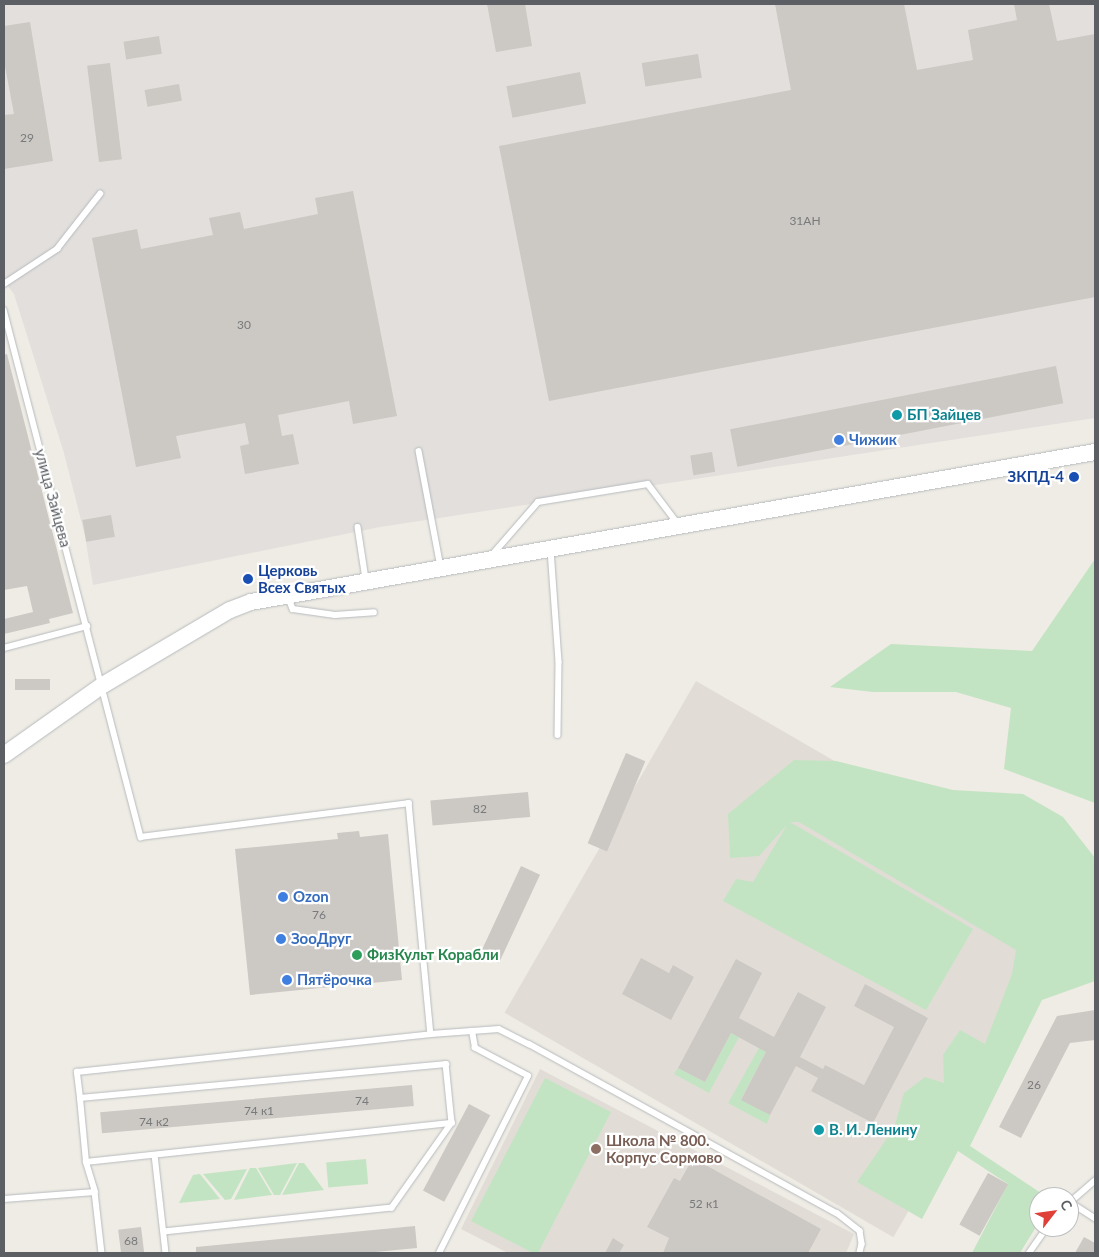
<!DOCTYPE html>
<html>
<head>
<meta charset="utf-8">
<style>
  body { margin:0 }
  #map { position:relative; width:1099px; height:1257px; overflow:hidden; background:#eeece4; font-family:Lato,sans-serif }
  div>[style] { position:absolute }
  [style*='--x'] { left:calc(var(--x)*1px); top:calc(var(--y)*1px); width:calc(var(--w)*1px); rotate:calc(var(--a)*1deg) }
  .industrial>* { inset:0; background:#e2dfdc }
  .education>* { inset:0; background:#e1ddd6; transform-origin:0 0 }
  .green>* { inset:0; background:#c3e4c2; transform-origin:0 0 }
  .building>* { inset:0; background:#ccc8c4; transform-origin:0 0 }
  .roads { filter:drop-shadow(0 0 1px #b7babe) drop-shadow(0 0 1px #b7babe) }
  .lane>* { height:5.5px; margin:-2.75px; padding:0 2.75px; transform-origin:2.75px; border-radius:2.75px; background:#fff }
  .secondary>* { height:16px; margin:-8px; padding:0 8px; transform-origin:8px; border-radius:8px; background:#fff }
  .dots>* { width:14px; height:14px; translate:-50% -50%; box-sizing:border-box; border:2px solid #fff; border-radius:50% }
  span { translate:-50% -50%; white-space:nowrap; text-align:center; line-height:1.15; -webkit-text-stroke:4.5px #fff; paint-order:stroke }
  .number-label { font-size:12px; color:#787a7c }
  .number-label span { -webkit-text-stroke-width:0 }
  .culture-label { font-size:15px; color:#0d838f; font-weight:700 }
  .left { translate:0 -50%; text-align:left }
  .shop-label { font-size:15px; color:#366cbe; font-weight:700 }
  .transit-label { font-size:15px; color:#164399; font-weight:700 }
  .right { translate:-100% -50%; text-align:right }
  .street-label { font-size:15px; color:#5c6064 }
  .leisure-label { font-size:15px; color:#27864d; font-weight:700 }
  .education-label { font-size:15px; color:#785e54; font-weight:700 }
  .frame { position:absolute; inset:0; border:5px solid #5c6064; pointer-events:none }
  .north { position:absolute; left:1029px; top:1187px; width:50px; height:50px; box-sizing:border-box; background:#fff; border:1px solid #bebfc1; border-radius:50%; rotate:60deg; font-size:14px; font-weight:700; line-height:20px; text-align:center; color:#5c6064 }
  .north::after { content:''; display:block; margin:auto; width:18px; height:22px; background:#df4139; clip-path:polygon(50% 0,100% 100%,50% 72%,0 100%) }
</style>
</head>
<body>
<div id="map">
  <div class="industrial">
    <div style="clip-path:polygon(4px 4px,1095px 4px,1095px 418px,380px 527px,93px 585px,85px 536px,64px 453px,14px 294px,4px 281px)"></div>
  </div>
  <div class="education">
    <div style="left:696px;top:681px;width:449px;height:383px;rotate:30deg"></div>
    <div style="clip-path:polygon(540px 1069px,854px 1234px,846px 1253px,508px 1253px,461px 1229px)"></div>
  </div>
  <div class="green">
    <div style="clip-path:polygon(1095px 559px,1095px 803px,1004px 769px,1011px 708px,956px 692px,873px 692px,830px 687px,891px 644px,1032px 651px)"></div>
    <div style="clip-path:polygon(794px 760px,836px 761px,953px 790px,1023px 794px,1063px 817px,1095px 858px,1095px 981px,1042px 1000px,970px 1146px,1047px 1197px,1039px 1197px,1039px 1222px,1020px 1253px,972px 1253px,1008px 1184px,958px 1151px,922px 1219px,857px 1182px,894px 1128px,904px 1093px,925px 1077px,944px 1083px,943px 1055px,960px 1030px,985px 1044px,1012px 974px,1016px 950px,799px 822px,790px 822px,973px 929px,926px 1010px,723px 901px,736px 879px,753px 882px,787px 825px,759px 856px,730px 858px,728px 814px)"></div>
    <div style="clip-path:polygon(731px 1033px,739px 1037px,709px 1093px,674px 1074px,678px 1068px,705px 1082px)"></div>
    <div style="clip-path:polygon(759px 1048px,766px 1052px,741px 1099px,770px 1115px,767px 1124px,728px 1103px)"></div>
    <div style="clip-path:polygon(545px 1078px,611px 1112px,538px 1253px,533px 1253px,471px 1221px)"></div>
    <div style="left:366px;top:1159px;width:25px;height:40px;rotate:85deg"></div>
    <div style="clip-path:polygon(297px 1163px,280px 1195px,274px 1195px,258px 1168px)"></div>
    <div style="clip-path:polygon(299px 1163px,304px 1163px,324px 1190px,282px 1195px)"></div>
    <div style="clip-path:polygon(250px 1168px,256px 1168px,272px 1195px,234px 1200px)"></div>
    <div style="clip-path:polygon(247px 1169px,231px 1199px,225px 1200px,203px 1174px)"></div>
    <div style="clip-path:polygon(200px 1174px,220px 1199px,179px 1203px,193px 1175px)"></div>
  </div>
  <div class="building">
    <div style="clip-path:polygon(487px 4px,525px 4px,532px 46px,496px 52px)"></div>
    <div style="clip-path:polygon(775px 4px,904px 4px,917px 70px,973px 60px,968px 30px,1017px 20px,1014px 4px,1049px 4px,1057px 41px,1095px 34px,1095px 297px,549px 401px,499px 146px,791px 90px)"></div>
    <div style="clip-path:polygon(30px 22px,53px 161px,4px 169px,4px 115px,14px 114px,4px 61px,4px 26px)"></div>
    <div style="left:159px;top:36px;width:18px;height:36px;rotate:81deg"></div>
    <div style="left:698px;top:54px;width:24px;height:57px;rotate:81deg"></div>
    <div style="left:110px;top:63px;width:97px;height:23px;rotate:83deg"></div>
    <div style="left:580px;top:72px;width:32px;height:75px;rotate:79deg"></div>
    <div style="left:179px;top:84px;width:17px;height:35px;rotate:80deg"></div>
    <div style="clip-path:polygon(353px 191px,397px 416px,353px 424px,349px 401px,278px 415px,282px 436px,293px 434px,299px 464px,245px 474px,240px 446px,249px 444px,245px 423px,176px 436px,181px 458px,136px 467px,92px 238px,137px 229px,141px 249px,213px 235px,209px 218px,240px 212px,244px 229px,318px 214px,315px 198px)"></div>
    <div style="clip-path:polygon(7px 354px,73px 613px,49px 619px,50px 623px,4px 634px,4px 619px,33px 612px,27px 586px,4px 590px,4px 355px)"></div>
    <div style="left:1056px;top:366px;width:38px;height:332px;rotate:79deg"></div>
    <div style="left:712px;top:452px;width:20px;height:22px;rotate:81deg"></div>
    <div style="left:111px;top:515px;width:22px;height:29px;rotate:80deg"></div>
    <div style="left:50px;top:679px;width:11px;height:35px;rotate:90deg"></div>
    <div style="left:626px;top:753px;width:21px;height:98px;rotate:23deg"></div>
    <div style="left:528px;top:792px;width:25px;height:98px;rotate:85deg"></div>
    <div style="clip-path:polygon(359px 831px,360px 837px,388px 834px,402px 980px,250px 995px,235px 849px,338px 839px,337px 833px)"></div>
    <div style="left:521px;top:866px;width:21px;height:97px;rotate:25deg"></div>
    <div style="clip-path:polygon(641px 958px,669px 973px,673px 965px,694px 977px,671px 1020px,622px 994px)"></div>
    <div style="clip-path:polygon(736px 959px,762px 973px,739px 1018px,774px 1037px,798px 992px,826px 1007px,800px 1057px,823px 1069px,825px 1065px,864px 1085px,894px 1027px,854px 1006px,865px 984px,928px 1018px,873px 1123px,811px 1091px,818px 1078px,796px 1066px,770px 1115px,741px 1100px,766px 1052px,731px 1033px,705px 1082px,678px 1068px)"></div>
    <div style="clip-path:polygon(1095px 1010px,1095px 1040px,1070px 1043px,1021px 1138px,999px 1127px,1057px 1016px)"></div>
    <div style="left:412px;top:1085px;width:21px;height:313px;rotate:85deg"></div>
    <div style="left:469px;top:1104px;width:24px;height:98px;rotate:28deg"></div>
    <div style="clip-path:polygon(693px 1158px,821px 1229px,808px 1253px,663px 1253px,669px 1238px,647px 1227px,674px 1178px,680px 1181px)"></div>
    <div style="left:988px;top:1173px;width:23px;height:59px;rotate:29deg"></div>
    <div style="clip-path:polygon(415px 1226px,417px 1248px,365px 1253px,196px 1253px,196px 1247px)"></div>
    <div style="left:141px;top:1227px;width:26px;height:23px;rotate:83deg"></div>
    <div style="clip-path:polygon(1084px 1237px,1095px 1243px,1095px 1253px,1075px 1253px)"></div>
    <div style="clip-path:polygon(613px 1238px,624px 1245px,619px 1253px,605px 1253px)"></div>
  </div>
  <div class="roads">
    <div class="lane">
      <div style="--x:4;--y:284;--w:64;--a:-33.4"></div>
      <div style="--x:57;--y:249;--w:70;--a:-52"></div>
      <div style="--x:4;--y:310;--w:545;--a:75.43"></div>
      <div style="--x:141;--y:837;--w:270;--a:-7.2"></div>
      <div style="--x:409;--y:803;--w:232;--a:84.6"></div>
      <div style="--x:431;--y:1034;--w:68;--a:-4.2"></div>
      <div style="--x:499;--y:1029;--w:34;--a:27"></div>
      <div style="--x:529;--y:1044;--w:351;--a:28.8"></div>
      <div style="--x:837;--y:1213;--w:29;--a:38"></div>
      <div style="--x:860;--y:1231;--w:13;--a:81"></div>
      <div style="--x:862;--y:1244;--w:9;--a:103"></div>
      <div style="--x:419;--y:451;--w:118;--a:79.3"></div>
      <div style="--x:358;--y:527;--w:53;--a:81.3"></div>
      <div style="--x:551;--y:550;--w:112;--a:85.9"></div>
      <div style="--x:559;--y:662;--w:73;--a:90.8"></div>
      <div style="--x:492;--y:555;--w:70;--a:-49"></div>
      <div style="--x:538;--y:502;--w:111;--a:-9.3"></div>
      <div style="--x:648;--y:484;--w:51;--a:52.9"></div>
      <div style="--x:288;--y:596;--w:14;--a:69"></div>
      <div style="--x:293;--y:609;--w:42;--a:8.1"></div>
      <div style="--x:335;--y:615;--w:39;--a:-4"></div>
      <div style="--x:4;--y:648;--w:86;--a:-14.8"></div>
      <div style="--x:80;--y:1098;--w:26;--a:-97"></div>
      <div style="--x:77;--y:1072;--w:356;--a:-6.1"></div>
      <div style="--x:155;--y:1155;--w:99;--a:83.6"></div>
      <div style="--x:86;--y:1162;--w:64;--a:-95.4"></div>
      <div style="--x:80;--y:1098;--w:368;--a:-5.3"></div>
      <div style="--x:446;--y:1064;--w:59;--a:84.2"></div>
      <div style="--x:452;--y:1123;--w:104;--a:125.2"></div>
      <div style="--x:392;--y:1208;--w:229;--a:174"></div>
      <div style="--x:95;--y:1192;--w:61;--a:83.5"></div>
      <div style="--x:4;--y:1199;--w:91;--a:-4.4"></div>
      <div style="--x:95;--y:1192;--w:31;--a:-107"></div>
      <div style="--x:86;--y:1162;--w:368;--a:-6.1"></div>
      <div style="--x:1070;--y:1202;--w:30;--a:33"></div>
      <div style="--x:1069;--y:1203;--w:35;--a:-41"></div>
      <div style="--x:439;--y:1253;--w:198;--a:-63.3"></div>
      <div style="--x:528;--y:1076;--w:60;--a:-152.2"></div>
      <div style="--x:475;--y:1048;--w:17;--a:-100"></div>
      <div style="--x:1029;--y:1253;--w:32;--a:-55"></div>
    </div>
    <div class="secondary">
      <div style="--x:4;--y:755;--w:121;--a:-35.3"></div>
      <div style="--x:103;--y:685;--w:147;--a:-30.6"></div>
      <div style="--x:230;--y:610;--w:22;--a:-21"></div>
      <div style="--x:251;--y:602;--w:857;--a:-10.08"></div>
    </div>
  </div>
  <div class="dots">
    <div style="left:897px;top:415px;background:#0f9aa8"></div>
    <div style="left:839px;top:440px;background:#3f7fe0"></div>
    <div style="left:1074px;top:477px;background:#1a4fb4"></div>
    <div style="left:248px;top:579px;background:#1a4fb4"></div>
    <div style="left:283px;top:897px;background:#3f7fe0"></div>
    <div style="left:281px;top:939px;background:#3f7fe0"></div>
    <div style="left:357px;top:955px;background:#2e9e5b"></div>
    <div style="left:287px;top:980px;background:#3f7fe0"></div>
    <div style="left:819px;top:1130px;background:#0f9aa8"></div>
    <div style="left:596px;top:1149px;background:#8d6e63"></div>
  </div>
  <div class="number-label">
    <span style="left:27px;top:138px">29</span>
    <span style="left:805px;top:221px">31АН</span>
    <span style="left:244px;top:325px">30</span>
    <span style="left:480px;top:809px">82</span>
    <span style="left:319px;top:915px">76</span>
    <span style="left:1034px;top:1085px">26</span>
    <span style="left:362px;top:1101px">74</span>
    <span style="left:259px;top:1111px">74 к1</span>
    <span style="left:154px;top:1122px">74 к2</span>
    <span style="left:704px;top:1204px">52 к1</span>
    <span style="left:131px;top:1241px">68</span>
  </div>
  <div class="culture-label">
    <span class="left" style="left:907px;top:415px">БП Зайцев</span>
    <span class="left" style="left:829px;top:1130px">В. И. Ленину</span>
  </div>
  <div class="shop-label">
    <span class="left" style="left:849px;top:440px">Чижик</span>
    <span class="left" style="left:293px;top:897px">Ozon</span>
    <span class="left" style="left:291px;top:939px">ЗооДруг</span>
    <span class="left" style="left:297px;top:980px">Пятёрочка</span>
  </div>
  <div class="transit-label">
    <span class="right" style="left:1064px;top:477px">ЗКПД-4</span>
    <span class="left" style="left:258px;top:579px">Церковь<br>Всех Святых</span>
  </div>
  <div class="street-label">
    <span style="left:53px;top:498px;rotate:75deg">улица Зайцева</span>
  </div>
  <div class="leisure-label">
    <span class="left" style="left:367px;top:955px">ФизКульт Корабли</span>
  </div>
  <div class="education-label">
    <span class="left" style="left:606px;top:1149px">Школа № 800.<br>Корпус Сормово</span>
  </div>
  <div class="frame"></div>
  <div class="north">С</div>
</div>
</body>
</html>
